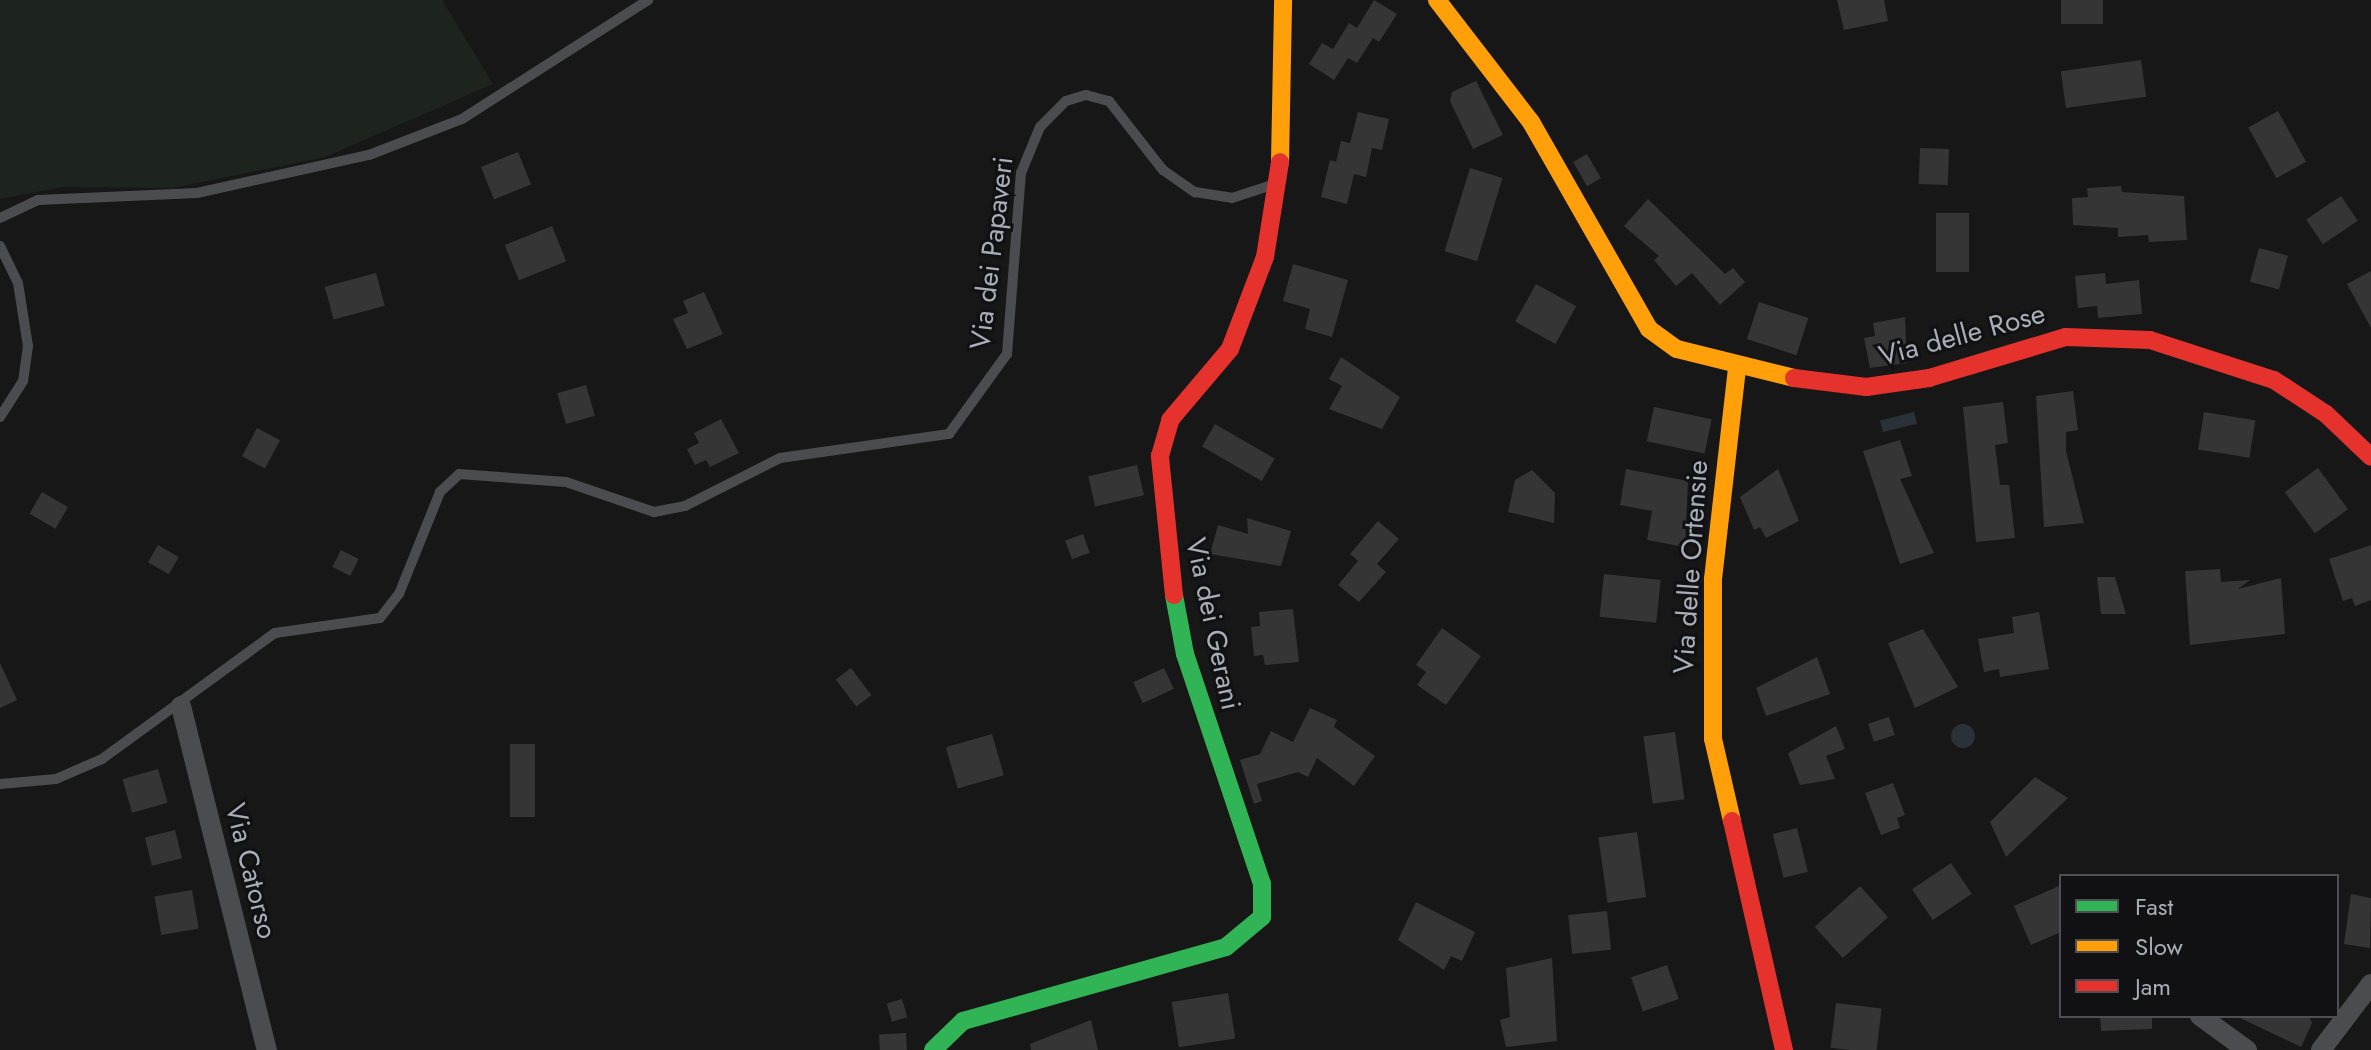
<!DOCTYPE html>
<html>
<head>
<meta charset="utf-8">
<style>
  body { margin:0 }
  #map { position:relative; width:2371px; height:1050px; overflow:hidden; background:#171717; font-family:Jost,sans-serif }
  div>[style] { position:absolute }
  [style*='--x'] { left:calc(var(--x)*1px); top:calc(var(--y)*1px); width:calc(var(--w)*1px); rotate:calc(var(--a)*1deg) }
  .green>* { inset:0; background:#1d241e }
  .water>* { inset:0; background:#2a3239; transform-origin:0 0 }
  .round { border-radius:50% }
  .building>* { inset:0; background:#353536; transform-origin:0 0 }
  .lane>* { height:10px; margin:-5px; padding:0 5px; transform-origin:5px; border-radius:5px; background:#4b4c50 }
  .street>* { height:20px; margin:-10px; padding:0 10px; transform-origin:10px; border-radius:10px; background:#4b4c50 }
  .fast>* { height:18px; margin:-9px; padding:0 9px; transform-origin:9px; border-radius:9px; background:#30b455 }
  .slow>* { height:18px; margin:-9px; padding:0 9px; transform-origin:9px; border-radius:9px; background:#ff9f0a }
  .jam>* { height:18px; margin:-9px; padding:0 9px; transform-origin:9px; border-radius:9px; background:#e5322d }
  span { translate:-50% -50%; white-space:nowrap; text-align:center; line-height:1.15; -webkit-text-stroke:6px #111113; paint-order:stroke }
  .street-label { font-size:28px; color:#a8adb8 }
  .legend { position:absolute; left:2059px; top:874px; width:280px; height:144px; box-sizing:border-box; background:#111113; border:2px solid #4d4f55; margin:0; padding:10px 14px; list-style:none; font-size:24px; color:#a8adb8 }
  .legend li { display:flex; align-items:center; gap:16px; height:40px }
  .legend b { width:40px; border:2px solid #4d4f55 }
</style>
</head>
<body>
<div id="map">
  <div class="green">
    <div style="clip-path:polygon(0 0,442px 0,493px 84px,325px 157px,172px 188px,62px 187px,0 199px)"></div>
  </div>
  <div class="water">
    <div style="left:1914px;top:412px;width:12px;height:35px;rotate:76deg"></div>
    <div class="round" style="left:1951px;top:724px;width:24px;height:24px"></div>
  </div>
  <div class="building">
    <div style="clip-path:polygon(1374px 0,1397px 14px,1379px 42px,1373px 38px,1357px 63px,1348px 58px,1334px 80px,1309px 64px,1322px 43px,1333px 49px,1349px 23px,1357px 28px)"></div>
    <div style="clip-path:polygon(1837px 0,1884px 0,1888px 21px,1844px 30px)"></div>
    <div style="left:2061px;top:0;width:42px;height:24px"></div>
    <div style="left:2141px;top:60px;width:37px;height:81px;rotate:82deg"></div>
    <div style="clip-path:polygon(1476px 81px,1503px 135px,1473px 149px,1450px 101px,1452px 92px)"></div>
    <div style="left:2278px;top:111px;width:58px;height:34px;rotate:61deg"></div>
    <div style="clip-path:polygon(1358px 112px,1389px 119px,1382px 150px,1372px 148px,1366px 177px,1354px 174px,1347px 204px,1321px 197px,1330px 160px,1336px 162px,1341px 141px,1350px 143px)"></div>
    <div style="left:1920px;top:148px;width:29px;height:36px;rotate:2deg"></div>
    <div style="left:518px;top:152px;width:35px;height:40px;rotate:68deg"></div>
    <div style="left:1587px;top:154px;width:28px;height:16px;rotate:60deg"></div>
    <div style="left:1470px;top:168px;width:34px;height:87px;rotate:17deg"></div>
    <div style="clip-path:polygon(2121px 186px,2122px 192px,2184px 196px,2187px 240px,2149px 242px,2148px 235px,2118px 237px,2118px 228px,2073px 225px,2072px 198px,2088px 197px,2087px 188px)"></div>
    <div style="left:2341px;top:196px;width:30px;height:42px;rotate:56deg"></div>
    <div style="clip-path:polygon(1648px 199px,1725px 274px,1733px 268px,1745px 282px,1720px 305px,1692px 273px,1676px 286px,1654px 260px,1659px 256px,1624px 226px)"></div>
    <div style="left:1936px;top:213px;width:33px;height:59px"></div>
    <div style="left:552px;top:226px;width:38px;height:51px;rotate:68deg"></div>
    <div style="left:2259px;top:248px;width:30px;height:35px;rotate:15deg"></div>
    <div style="clip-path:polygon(1293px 264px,1348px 280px,1332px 337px,1305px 329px,1310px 309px,1283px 301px)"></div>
    <div style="clip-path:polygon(2371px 271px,2371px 328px,2347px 284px)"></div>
    <div style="left:376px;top:273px;width:34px;height:53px;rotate:75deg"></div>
    <div style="clip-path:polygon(2105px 273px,2106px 284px,2139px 280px,2142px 314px,2098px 318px,2097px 306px,2078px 308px,2075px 276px)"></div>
    <div style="left:1536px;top:284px;width:46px;height:43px;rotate:29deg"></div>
    <div style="clip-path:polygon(704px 292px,723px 334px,687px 349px,673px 319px,688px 313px,683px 301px)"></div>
    <div style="left:1759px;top:302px;width:52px;height:39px;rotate:18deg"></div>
    <div style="clip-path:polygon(1905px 317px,1907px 363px,1870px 368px,1864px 338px,1875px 336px,1873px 323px)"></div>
    <div style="clip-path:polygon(1341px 357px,1400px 397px,1382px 429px,1329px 409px,1342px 386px,1329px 379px)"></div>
    <div style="left:586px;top:385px;width:32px;height:30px;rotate:74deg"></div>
    <div style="clip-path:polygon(2073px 391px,2078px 430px,2066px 432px,2066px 451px,2084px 523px,2044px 527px,2036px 396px)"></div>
    <div style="clip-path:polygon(2003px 402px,2008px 443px,1995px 445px,2000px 485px,2009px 485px,2015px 538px,1976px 542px,1963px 407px)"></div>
    <div style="left:1654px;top:407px;width:59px;height:35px;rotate:12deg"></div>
    <div style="left:2204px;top:412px;width:52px;height:38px;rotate:9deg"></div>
    <div style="clip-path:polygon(721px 419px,739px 453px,710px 467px,706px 460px,695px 465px,687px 449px,699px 443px,694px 433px)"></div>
    <div style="left:1215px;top:424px;width:69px;height:26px;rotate:30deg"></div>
    <div style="left:257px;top:428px;width:26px;height:32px;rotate:28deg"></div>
    <div style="clip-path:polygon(1900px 440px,1912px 476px,1900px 479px,1934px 553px,1900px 564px,1863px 451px)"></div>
    <div style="left:1137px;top:465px;width:31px;height:50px;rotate:77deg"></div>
    <div style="left:2318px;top:468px;width:51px;height:41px;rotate:54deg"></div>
    <div style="clip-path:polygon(1626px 469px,1688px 481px,1685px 547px,1647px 540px,1652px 511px,1620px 505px)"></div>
    <div style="clip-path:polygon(1778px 469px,1799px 521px,1766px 538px,1760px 527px,1754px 530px,1740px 497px)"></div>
    <div style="clip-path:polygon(1532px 470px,1555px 493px,1554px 523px,1508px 512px,1515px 480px)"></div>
    <div style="left:42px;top:492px;width:30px;height:25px;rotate:30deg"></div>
    <div style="clip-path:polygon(1247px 518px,1291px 531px,1281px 566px,1210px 554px,1218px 525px,1248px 534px)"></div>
    <div style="clip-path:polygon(1378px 521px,1399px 539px,1377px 564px,1386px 572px,1359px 602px,1338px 585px,1358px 561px,1350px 554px)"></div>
    <div style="left:1083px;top:534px;width:20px;height:19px;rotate:70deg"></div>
    <div style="left:158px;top:545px;width:24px;height:20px;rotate:30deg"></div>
    <div style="clip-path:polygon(2371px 545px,2371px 600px,2355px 606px,2352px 598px,2343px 601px,2329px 559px)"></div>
    <div style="left:341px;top:550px;width:20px;height:19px;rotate:27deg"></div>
    <div style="clip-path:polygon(2220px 569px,2221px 582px,2250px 580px,2238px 589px,2281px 578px,2285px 634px,2190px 645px,2185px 571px)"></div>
    <div style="left:1604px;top:574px;width:57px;height:43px;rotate:6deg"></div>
    <div style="clip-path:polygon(2097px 577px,2115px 577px,2126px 614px,2101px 614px)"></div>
    <div style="clip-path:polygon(1293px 609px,1299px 662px,1265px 665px,1263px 655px,1254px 656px,1251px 627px,1260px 626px,1259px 612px)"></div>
    <div style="clip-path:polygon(2039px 612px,2049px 669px,2000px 677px,1999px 669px,1984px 672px,1978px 639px,2014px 633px,2012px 617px)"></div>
    <div style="clip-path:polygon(1442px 628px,1481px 656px,1446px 705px,1417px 685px,1426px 672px,1416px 665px)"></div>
    <div style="clip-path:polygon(1923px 629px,1958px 687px,1915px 708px,1888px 643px)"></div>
    <div style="clip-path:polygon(1817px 657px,1830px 694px,1766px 716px,1756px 688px)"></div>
    <div style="clip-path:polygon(0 663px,17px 700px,0 708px)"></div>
    <div style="left:851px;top:668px;width:34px;height:19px;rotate:53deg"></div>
    <div style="left:1164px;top:668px;width:23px;height:34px;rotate:65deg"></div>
    <div style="clip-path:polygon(1310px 708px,1337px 720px,1334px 727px,1375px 756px,1354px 786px,1317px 758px,1308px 777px,1298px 772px,1257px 784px,1262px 801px,1254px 804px,1240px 760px,1260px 754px,1271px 731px,1293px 742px)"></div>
    <div style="left:1889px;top:717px;width:19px;height:22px;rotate:72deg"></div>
    <div style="clip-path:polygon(1836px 726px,1845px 749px,1826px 756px,1835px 779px,1800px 785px,1788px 753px)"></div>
    <div style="left:1675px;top:732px;width:68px;height:32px;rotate:82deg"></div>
    <div style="left:992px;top:734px;width:43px;height:48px;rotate:74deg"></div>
    <div style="left:510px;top:744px;width:25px;height:73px"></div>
    <div style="left:158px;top:769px;width:35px;height:37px;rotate:74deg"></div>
    <div style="clip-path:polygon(2035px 777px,2068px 798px,2006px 857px,1990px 822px)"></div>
    <div style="clip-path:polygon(1893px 783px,1905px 815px,1897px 818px,1900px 828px,1881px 835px,1865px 793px)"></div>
    <div style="left:1797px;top:828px;width:45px;height:25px;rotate:76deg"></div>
    <div style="left:175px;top:830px;width:29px;height:31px;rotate:76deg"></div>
    <div style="left:1637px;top:832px;width:66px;height:39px;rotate:82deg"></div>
    <div style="left:1951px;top:863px;width:37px;height:47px;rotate:56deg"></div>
    <div style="clip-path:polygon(2061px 885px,2061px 932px,2031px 945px,2014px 906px)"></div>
    <div style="left:1860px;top:886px;width:42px;height:61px;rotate:48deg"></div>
    <div style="left:192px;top:890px;width:39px;height:38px;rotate:80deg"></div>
    <div style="clip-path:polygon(2351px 894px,2371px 898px,2370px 948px,2344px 944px)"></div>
    <div style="clip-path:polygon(1416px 902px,1475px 932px,1462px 961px,1451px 956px,1444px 970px,1398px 940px)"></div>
    <div style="left:1607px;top:911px;width:39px;height:39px;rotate:84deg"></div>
    <div style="clip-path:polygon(1552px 958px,1557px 1041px,1506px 1047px,1500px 1020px,1510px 1017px,1506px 968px)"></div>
    <div style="left:1667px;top:965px;width:36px;height:38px;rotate:71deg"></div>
    <div style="left:1228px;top:993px;width:46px;height:57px;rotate:81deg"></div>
    <div style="left:902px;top:999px;width:19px;height:16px;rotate:74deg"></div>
    <div style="left:1836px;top:1003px;width:46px;height:45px;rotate:7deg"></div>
    <div style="clip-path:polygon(2100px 1016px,2152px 1016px,2152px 1029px,2101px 1031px)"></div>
    <div style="clip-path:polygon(2236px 1016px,2309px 1016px,2312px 1023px,2301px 1047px)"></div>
    <div style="clip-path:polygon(1091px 1020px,1098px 1050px,1031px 1050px,1030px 1044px)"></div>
    <div style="left:906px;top:1033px;width:17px;height:27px;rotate:87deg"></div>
  </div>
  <div class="lane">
    <div style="--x:0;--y:218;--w:42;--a:-25.3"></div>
    <div style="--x:38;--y:200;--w:159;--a:-2.5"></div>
    <div style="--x:197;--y:193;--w:176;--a:-12.5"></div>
    <div style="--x:369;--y:155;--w:100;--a:-21.2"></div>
    <div style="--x:462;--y:119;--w:221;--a:-32.6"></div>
    <div style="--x:0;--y:246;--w:41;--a:64.1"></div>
    <div style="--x:18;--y:283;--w:64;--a:81"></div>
    <div style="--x:28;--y:346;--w:35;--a:98"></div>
    <div style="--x:23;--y:381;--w:43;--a:122.6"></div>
    <div style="--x:0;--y:784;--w:56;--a:-5.1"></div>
    <div style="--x:56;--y:779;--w:50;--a:-23.5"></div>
    <div style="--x:102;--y:759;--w:214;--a:-36.1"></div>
    <div style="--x:275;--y:633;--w:106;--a:-8.1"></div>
    <div style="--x:380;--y:618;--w:31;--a:-52"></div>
    <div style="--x:399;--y:594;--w:110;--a:-68.1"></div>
    <div style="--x:440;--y:492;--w:26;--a:-43"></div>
    <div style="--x:459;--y:474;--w:107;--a:4.3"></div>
    <div style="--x:566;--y:482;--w:93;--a:18.8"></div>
    <div style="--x:654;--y:512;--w:32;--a:-11"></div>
    <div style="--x:685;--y:506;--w:106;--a:-26.8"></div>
    <div style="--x:780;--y:458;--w:171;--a:-8.1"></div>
    <div style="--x:949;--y:434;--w:99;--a:-54.1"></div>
    <div style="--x:1007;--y:354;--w:182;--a:-85.6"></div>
    <div style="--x:1021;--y:173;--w:50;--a:-67.6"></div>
    <div style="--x:1040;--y:127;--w:37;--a:-45"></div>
    <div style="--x:1066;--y:101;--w:21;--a:-17"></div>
    <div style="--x:1086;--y:95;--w:24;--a:15"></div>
    <div style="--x:1109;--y:101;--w:88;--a:52"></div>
    <div style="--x:1163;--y:170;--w:39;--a:35"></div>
    <div style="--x:1195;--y:192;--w:37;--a:9"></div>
    <div style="--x:1232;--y:198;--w:45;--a:-18"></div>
  </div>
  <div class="street">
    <div style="--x:181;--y:706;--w:355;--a:76"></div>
    <div style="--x:2200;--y:1016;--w:58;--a:35.9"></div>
    <div style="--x:2321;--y:1050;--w:83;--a:-52.9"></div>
  </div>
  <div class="fast">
    <div style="--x:933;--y:1050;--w:42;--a:-44"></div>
    <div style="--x:963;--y:1021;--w:273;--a:-15.7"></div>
    <div style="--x:1226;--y:947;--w:47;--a:-39.8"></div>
    <div style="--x:1262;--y:917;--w:33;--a:-90"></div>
    <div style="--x:1262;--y:884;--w:243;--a:-108.5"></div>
    <div style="--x:1185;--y:654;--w:60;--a:-100.6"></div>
  </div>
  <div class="slow">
    <div style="--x:1437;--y:0;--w:154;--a:52.4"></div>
    <div style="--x:1531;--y:122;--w:238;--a:60.3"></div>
    <div style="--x:1649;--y:329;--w:34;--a:36"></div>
    <div style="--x:1677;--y:349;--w:121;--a:13.9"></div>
    <div style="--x:1280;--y:162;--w:162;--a:-88.9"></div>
    <div style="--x:1732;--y:821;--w:84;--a:-103"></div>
    <div style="--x:1713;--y:739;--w:160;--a:-90"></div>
    <div style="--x:1713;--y:579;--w:213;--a:-83.5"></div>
  </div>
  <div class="jam">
    <div style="--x:1794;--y:378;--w:73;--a:7.1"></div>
    <div style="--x:1866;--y:387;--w:64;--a:-8.1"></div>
    <div style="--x:1929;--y:378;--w:143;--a:-16.7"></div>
    <div style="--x:2066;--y:337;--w:84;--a:2"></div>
    <div style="--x:2150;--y:340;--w:130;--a:17.9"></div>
    <div style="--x:2274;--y:380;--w:62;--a:33.2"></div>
    <div style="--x:2326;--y:414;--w:62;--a:43.7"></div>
    <div style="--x:1174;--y:595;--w:140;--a:-95.8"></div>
    <div style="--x:1160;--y:456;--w:37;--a:-74"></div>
    <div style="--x:1170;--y:420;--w:93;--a:-49.8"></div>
    <div style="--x:1230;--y:349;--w:98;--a:-69.2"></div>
    <div style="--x:1265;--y:257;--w:96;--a:-81"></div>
    <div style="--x:1732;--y:821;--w:235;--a:77.2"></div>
  </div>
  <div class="street-label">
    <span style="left:992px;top:253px;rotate:-83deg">Via dei Papaveri</span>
    <span style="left:1962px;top:335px;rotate:-15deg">Via delle Rose</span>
    <span style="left:1691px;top:567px;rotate:-86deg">Via delle Ortensie</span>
    <span style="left:1213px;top:624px;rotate:78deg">Via dei Gerani</span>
    <span style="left:251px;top:871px;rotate:76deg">Via Catorso</span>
  </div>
  <ul class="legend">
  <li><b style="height:10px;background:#30b455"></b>Fast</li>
  <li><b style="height:10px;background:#ff9f0a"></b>Slow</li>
  <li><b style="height:10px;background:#e5322d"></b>Jam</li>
  </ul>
</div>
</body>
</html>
